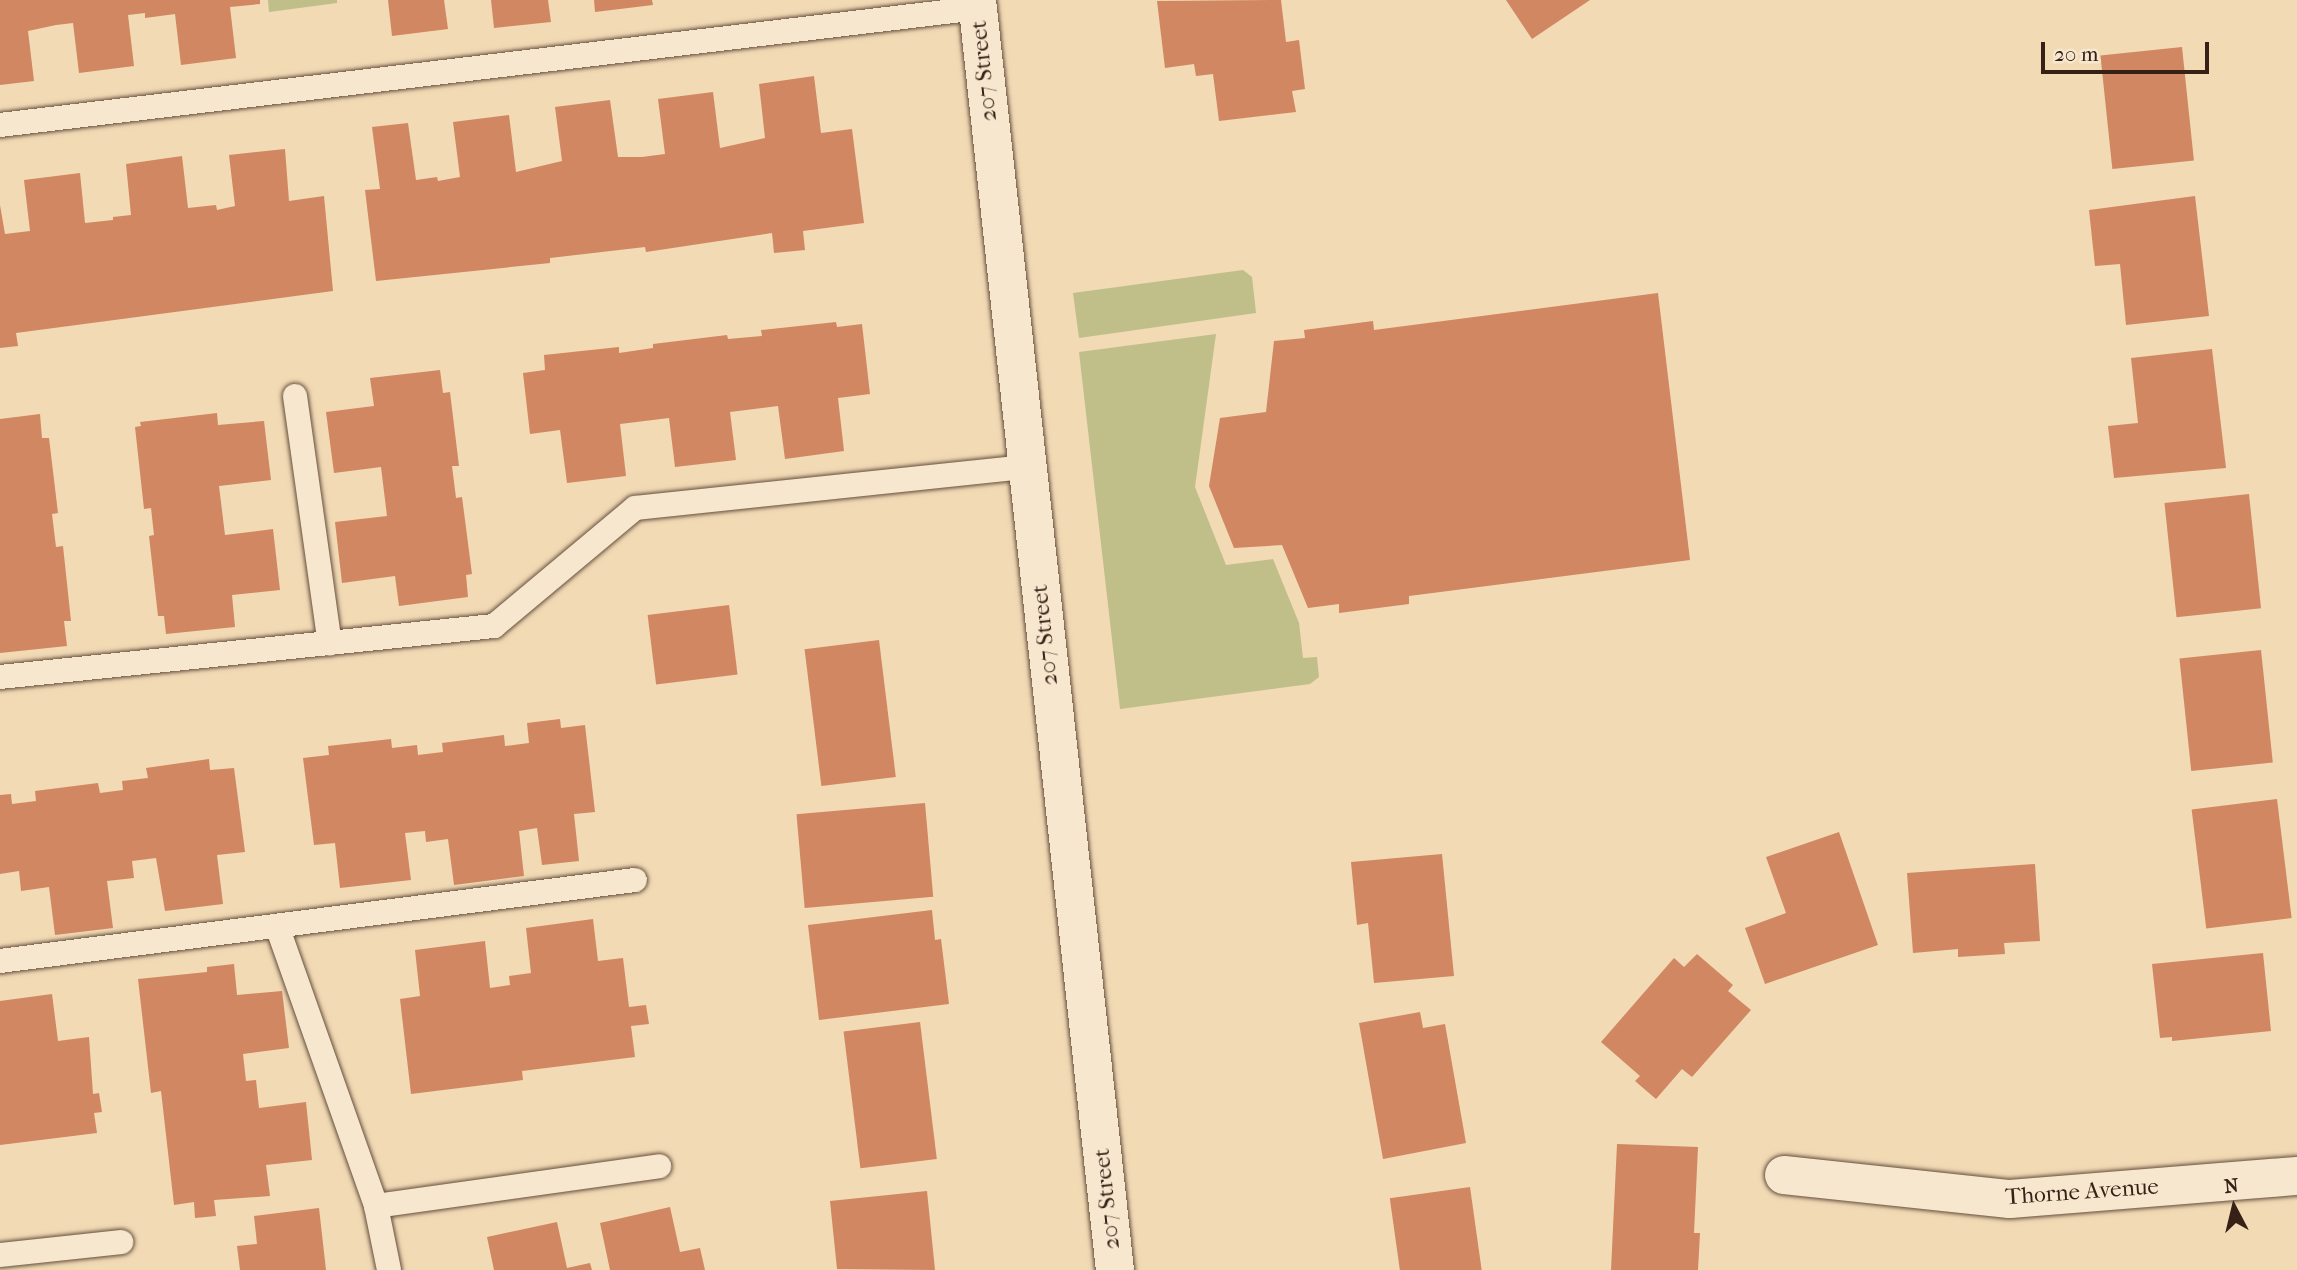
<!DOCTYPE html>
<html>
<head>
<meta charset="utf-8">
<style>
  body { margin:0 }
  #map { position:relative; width:2297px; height:1270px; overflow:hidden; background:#f1dab4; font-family:"IM FELL French Canon",serif }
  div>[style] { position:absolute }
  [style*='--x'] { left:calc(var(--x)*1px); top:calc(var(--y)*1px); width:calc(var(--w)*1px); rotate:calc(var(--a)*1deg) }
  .green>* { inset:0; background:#c0be89 }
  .building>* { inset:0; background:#d08762; transform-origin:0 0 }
  .roads { filter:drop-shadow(0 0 2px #664f3e) drop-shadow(0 0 2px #664f3e) }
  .service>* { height:24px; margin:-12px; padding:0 12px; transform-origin:12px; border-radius:12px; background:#f6e7ce }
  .minor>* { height:38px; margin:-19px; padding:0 19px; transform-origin:19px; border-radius:19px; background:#f6e7ce }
  .tertiary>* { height:38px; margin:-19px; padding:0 19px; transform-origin:19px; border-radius:19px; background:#f6e7ce }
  span { translate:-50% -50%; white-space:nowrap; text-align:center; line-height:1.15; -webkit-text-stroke:6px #f6e7ce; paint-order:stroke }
  .street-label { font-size:23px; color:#372117 }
  .north { position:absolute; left:2199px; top:1172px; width:70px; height:70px; -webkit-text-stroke:5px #f6e7ce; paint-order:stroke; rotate:353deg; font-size:19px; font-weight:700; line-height:28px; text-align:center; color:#372117 }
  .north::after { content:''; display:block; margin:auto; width:24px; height:32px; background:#372117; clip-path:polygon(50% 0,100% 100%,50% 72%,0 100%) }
  .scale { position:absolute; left:2041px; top:42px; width:168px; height:32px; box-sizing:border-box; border:4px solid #372117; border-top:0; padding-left:9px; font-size:21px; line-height:24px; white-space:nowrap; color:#372117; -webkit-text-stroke:5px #f6e7ce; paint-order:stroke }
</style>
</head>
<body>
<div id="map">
  <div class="green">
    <div style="clip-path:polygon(268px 0,337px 0,337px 3px,269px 12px)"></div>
    <div style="clip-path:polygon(1243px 270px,1252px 277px,1256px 313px,1079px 338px,1073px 293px)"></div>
    <div style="clip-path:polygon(1216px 334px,1195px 487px,1226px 565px,1273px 559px,1299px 623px,1303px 658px,1317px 657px,1319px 677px,1310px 684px,1120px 709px,1079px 352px)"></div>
  </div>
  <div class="building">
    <div style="clip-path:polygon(0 0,260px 0,260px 4px,230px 7px,236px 58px,181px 65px,175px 14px,145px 18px,145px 13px,128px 15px,134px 66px,79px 73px,73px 23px,56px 25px,28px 31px,34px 81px,0 85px)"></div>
    <div style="clip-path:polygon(388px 0,444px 0,448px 29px,392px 36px)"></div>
    <div style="clip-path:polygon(491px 0,548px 0,551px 22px,494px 28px)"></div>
    <div style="clip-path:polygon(594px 0,652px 0,653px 5px,595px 12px)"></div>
    <div style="clip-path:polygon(1281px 0,1286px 42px,1299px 40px,1305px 89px,1292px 91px,1296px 112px,1219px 121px,1213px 74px,1196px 76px,1194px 64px,1165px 68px,1157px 1px)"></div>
    <div style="clip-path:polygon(1506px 0,1590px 0,1532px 39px)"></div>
    <div style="left:2182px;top:47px;width:114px;height:82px;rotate:84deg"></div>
    <div style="clip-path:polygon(814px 76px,821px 133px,852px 129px,864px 223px,803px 231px,805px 250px,774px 253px,772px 233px,646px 252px,645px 247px,550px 258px,550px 263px,376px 281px,365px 190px,380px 189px,372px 127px,408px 123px,416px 180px,437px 177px,438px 181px,460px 177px,453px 122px,509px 115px,516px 172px,562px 161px,555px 107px,610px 100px,618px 157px,642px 157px,665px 154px,658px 99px,713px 92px,720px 148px,765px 138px,759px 84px)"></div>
    <div style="clip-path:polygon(285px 149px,289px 201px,324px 196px,333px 291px,16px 333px,18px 346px,0 348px,0 205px,5px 234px,30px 231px,24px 180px,80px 173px,85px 223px,113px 220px,113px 217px,131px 215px,126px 164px,182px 156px,188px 208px,216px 205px,217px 210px,235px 206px,229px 155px)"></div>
    <div style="clip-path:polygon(2195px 196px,2209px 316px,2126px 325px,2120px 264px,2095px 266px,2089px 210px)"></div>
    <div style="clip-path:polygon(1658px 293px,1690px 560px,1409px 596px,1409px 604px,1339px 613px,1339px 604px,1308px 608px,1282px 545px,1234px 548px,1209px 486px,1220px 418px,1266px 412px,1274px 341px,1305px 338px,1304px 330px,1373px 321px,1374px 330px)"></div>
    <div style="clip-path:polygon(836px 322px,837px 327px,862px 324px,870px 394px,838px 398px,844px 451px,785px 459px,778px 406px,730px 412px,736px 460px,675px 467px,669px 418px,620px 424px,626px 476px,567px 483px,560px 430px,530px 434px,523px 373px,545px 370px,544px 355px,619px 347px,619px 353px,653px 348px,653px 344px,727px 335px,728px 339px,762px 336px,761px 330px)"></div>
    <div style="clip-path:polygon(2212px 349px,2226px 468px,2114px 478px,2108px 426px,2138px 423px,2131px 358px)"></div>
    <div style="clip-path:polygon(440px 370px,443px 393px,450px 392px,459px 466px,452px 466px,456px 498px,462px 497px,472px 574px,466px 575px,468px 597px,399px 606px,395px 576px,342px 583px,335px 522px,387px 516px,381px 467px,334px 473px,326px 412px,374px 406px,370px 378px)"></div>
    <div style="clip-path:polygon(217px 413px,218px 425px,264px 421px,271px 480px,219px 486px,225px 535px,273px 529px,280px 590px,232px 595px,235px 627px,166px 634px,164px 616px,158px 616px,149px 536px,154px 535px,151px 508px,144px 509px,135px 427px,141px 426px,140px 422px)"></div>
    <div style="clip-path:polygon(40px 414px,42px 438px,49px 438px,58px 513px,52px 514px,56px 547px,63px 546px,71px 621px,64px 621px,67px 646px,0 653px,0 419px)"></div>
    <div style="left:2249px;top:494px;width:115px;height:85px;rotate:84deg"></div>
    <div style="left:729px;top:605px;width:70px;height:82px;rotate:83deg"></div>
    <div style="left:879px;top:640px;width:138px;height:75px;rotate:83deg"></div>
    <div style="left:2261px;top:650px;width:113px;height:82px;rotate:84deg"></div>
    <div style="clip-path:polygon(560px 719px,561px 728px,585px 725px,595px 812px,574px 814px,579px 861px,542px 865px,537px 828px,519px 831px,524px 876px,454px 885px,448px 839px,426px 842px,425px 831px,405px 833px,411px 880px,340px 888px,335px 843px,314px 845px,303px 758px,329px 755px,328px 746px,391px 739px,392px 748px,417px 745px,418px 755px,443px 752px,442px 743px,504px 735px,505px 746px,529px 743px,527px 723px)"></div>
    <div style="clip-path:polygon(209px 759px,210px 770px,234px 768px,245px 852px,217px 855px,223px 904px,165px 911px,156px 858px,132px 861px,134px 878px,107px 881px,113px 928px,55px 935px,49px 887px,21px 891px,19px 871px,0 874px,0 795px,11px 794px,12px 804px,36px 801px,35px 791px,98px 783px,100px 793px,123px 790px,122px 781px,148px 778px,146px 768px)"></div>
    <div style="left:2277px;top:799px;width:120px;height:86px;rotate:83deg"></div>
    <div style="left:925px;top:803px;width:94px;height:129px;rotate:85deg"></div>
    <div style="clip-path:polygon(1839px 832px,1878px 945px,1765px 984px,1745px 928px,1786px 913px,1766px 857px)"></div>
    <div style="clip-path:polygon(1442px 854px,1454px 976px,1374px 983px,1368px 923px,1357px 925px,1351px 862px)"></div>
    <div style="clip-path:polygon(2035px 864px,2040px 941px,2004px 943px,2005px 954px,1958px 957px,1958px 949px,1913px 953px,1907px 873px)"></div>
    <div style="clip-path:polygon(932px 910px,935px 940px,941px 939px,949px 1004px,819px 1020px,808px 925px)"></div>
    <div style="clip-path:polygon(593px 919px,598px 961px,623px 958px,629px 1007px,646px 1005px,649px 1024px,631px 1026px,635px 1057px,522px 1071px,523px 1080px,411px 1094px,400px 999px,420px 996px,415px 950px,485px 941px,490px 988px,510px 985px,509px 976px,531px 973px,526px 928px)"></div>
    <div style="clip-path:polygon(2263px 953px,2271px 1031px,2172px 1041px,2172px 1037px,2160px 1038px,2152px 964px)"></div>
    <div style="clip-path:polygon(1697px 954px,1733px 985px,1728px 991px,1751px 1010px,1692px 1077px,1682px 1069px,1656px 1099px,1635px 1081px,1640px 1076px,1601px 1042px,1674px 958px,1684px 967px)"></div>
    <div style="clip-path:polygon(234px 964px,237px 995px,282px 991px,289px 1048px,243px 1054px,246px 1081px,256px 1080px,259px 1108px,306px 1102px,312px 1160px,266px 1165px,270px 1196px,214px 1200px,216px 1216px,195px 1218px,194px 1202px,174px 1205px,161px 1091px,151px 1093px,138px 979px,207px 972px,207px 967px)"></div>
    <div style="clip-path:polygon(52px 994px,58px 1041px,89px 1037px,93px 1094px,99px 1093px,102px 1112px,94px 1113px,97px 1133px,0 1145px,0 1001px)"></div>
    <div style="clip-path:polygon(1420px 1012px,1423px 1028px,1445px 1024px,1466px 1143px,1383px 1159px,1359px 1023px)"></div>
    <div style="left:920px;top:1022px;width:138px;height:77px;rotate:83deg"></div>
    <div style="clip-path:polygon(1617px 1144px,1698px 1147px,1694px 1233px,1700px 1233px,1698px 1270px,1611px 1270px)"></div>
    <div style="left:1470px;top:1187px;width:84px;height:81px;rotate:82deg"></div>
    <div style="clip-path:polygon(927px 1191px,935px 1270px,837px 1269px,830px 1201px)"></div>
    <div style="clip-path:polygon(670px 1207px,680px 1252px,700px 1248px,705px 1270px,610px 1270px,600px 1223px)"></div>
    <div style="clip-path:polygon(319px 1208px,326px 1270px,240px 1270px,237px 1246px,257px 1244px,254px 1216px)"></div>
    <div style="clip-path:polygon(557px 1222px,567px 1268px,590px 1263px,592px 1270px,494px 1270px,487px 1237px)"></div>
  </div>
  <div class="roads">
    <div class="service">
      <div style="--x:0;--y:125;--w:985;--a:-6.82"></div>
      <div style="--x:295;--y:396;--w:250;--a:82"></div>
      <div style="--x:0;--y:677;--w:497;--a:-5.9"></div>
      <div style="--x:494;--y:626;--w:184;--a:-39.9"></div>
      <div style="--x:635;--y:508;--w:393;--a:-6"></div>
      <div style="--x:277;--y:926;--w:297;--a:70.5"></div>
      <div style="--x:376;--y:1206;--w:65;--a:78.5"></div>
      <div style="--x:0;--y:961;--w:640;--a:-7.27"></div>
      <div style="--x:376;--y:1206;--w:286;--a:-8"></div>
      <div style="--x:0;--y:1255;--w:122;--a:-6.1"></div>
    </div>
    <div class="minor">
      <div style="--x:1784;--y:1175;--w:227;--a:6.1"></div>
      <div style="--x:2010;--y:1199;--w:288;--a:-4.6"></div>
    </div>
    <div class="tertiary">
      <div style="--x:977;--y:0;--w:1277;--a:83.8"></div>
    </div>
  </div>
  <div class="street-label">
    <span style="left:984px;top:71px;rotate:-96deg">207 Street</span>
    <span style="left:1045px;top:635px;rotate:-96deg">207 Street</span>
    <span style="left:2082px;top:1192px;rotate:-4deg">Thorne Avenue</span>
    <span style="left:1107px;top:1199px;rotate:-96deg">207 Street</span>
  </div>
  <div class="north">N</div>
  <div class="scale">20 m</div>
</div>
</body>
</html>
